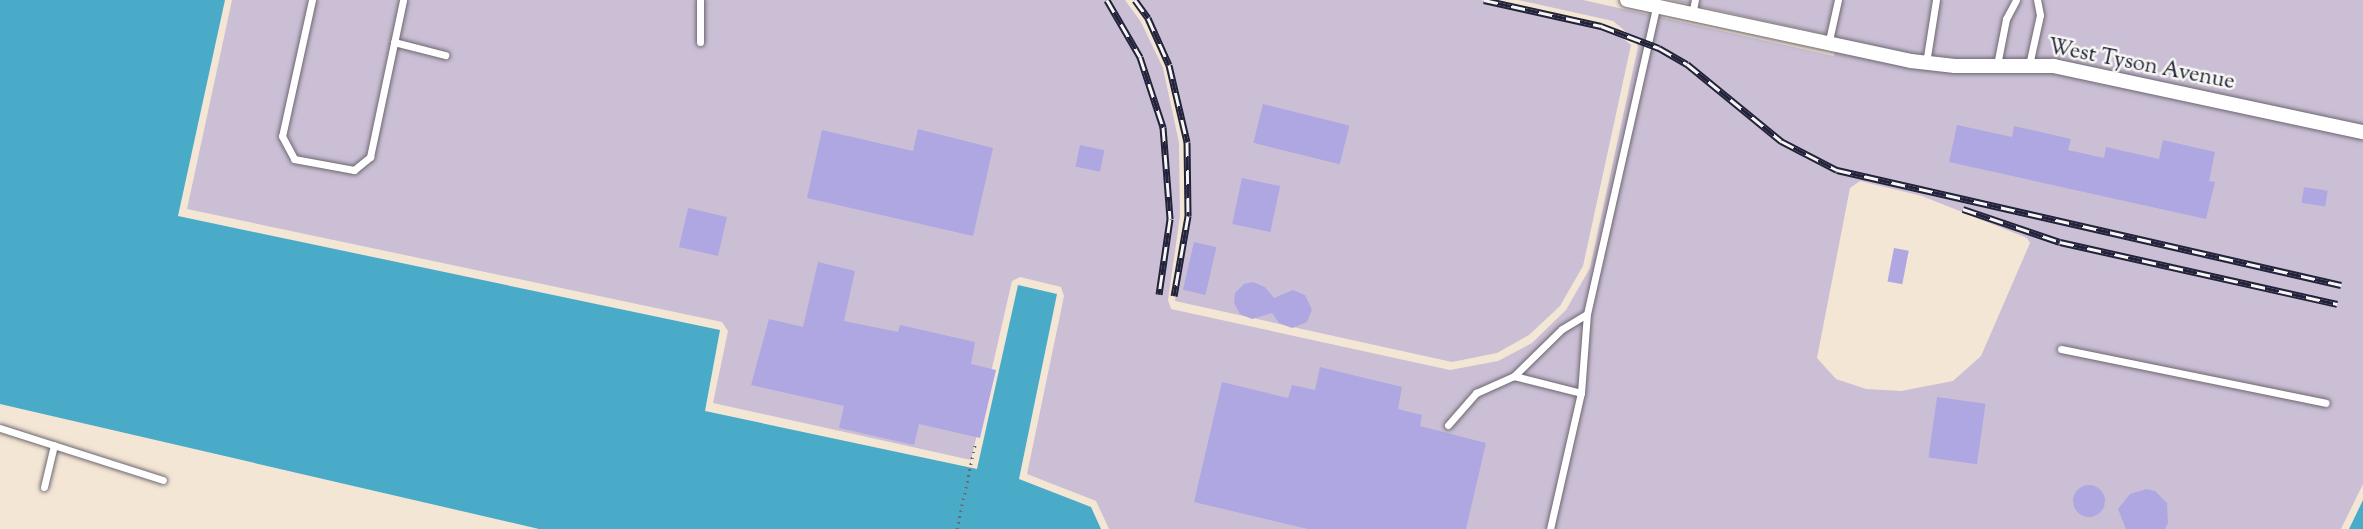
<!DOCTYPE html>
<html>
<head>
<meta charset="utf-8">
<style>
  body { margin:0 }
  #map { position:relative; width:2363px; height:529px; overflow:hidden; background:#f4e6d4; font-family:"Sorts Mill Goudy",serif }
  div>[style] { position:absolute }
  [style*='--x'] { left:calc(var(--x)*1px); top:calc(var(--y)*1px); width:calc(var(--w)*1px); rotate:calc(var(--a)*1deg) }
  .industrial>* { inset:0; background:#cbbfd5 }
  .water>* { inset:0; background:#49abc8 }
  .building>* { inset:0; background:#afa7e2; transform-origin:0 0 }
  .round { border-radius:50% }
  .path>* { height:3px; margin-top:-1.5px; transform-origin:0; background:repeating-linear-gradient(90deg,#6c6771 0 1.5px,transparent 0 6px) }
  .roads { filter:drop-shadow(0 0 2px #6c6771) drop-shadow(0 0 2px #6c6771) }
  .service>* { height:7px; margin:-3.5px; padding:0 3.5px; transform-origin:3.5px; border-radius:3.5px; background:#fff }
  .minor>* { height:14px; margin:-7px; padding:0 7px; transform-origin:7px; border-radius:7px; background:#fff }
  .rail>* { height:7px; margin-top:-3.5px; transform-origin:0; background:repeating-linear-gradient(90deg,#f6f6f2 0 14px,#22223b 0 28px); box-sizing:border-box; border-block:2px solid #22223b }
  span { translate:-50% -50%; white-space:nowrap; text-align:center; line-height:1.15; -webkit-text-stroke:5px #f6f6f2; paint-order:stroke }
  .street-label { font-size:22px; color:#22223b }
</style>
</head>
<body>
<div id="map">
  <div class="industrial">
    <div style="clip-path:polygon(evenodd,232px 0,1125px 0,1141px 22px,1163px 68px,1179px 143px,1180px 216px,1168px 300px,1171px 309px,1450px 370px,1498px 361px,1532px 343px,1566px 310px,1590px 268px,1638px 47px,1635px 39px,1613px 21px,1518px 0,1583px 0,1834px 56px,1838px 37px,1671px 0,2363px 0,2363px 484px,2341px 529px,1109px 529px,1096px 501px,1027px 474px,1064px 296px,1061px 287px,1020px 277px,1012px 281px,971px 460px,713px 403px,728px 331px,722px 322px,187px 209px,232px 0,1860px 181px,1922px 196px,2027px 238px,2030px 243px,1981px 356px,1953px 381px,1901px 391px,1866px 389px,1836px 379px,1817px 358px,1850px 188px,1860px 181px)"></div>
    <div style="clip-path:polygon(1135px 0,1480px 0,1611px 29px,1631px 45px,1583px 266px,1560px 306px,1529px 335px,1497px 353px,1452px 362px,1175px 301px,1188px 216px,1187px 142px,1169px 65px,1148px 18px)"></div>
  </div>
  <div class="water">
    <div style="clip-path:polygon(0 0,225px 0,178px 216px,720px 330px,705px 411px,977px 469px,1018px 285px,1057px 294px,1019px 479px,1091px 507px,1101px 529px,539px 529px,0 404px)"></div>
    <div style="clip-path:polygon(2363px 500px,2363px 529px,2349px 529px)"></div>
  </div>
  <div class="building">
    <div style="left:1263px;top:104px;width:89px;height:40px;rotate:14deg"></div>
    <div style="clip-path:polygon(1957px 125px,2012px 137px,2014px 126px,2071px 139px,2068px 150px,2104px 158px,2106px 147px,2159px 159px,2163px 140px,2215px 152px,2209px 181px,2215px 182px,2206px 219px,1949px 162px)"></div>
    <div style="clip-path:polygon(918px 129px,993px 148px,973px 236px,807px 198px,822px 130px,913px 151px)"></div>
    <div style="left:1080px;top:145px;width:25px;height:22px;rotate:12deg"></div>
    <div style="left:1242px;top:178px;width:39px;height:47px;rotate:12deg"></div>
    <div style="left:2304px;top:187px;width:24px;height:16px;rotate:9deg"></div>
    <div style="left:688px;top:208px;width:40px;height:40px;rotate:13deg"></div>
    <div style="left:1194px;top:242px;width:23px;height:49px;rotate:13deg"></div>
    <div style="left:1894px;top:248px;width:15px;height:34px;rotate:11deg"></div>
    <div style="clip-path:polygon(818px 262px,855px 271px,844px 321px,898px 332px,900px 325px,975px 342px,971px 364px,996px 370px,980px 438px,919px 424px,914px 445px,839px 428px,844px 406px,751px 385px,769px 319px,803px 327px)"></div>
    <div style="clip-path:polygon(1253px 282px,1265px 287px,1274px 298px,1293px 290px,1305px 295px,1312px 310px,1307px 322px,1292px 328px,1279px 323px,1272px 313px,1252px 319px,1240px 314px,1234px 303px,1235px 293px,1244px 284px)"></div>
    <div style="clip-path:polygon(1320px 367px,1402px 387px,1398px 409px,1422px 415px,1420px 426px,1486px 443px,1466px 529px,1308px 529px,1194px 502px,1222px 382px,1288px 398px,1292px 385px,1315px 390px)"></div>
    <div style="left:1937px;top:397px;width:49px;height:61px;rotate:8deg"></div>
    <div class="round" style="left:2073px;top:485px;width:32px;height:32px"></div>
    <div style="clip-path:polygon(2146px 489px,2155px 491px,2167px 503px,2168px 523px,2165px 529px,2126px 529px,2118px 509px,2130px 494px)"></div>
  </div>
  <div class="path">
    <div style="--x:957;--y:529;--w:86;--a:-77.9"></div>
  </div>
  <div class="roads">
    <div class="service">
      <div style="--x:312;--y:0;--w:139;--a:102.4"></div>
      <div style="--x:282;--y:136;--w:26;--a:62"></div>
      <div style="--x:294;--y:159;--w:61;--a:10.4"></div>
      <div style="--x:354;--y:170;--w:21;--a:-39"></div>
      <div style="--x:370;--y:157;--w:160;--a:-78.1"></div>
      <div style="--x:1692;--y:15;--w:15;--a:-79"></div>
      <div style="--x:394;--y:42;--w:53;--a:14.3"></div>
      <div style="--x:700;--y:42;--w:42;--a:-90"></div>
      <div style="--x:1828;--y:45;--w:46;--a:-77.5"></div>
      <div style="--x:1926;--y:63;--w:64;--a:-81"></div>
      <div style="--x:1997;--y:65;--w:47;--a:-78.9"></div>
      <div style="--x:2006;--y:19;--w:21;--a:-62"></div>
      <div style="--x:2029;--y:65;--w:51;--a:-77.6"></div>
      <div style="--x:2040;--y:15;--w:15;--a:-101"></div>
      <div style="--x:2061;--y:349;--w:270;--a:11.5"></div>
      <div style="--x:1514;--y:376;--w:69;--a:14.2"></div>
      <div style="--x:1448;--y:425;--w:43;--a:-48.8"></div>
      <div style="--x:1476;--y:393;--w:42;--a:-24.1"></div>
      <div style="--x:1514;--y:376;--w:67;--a:-44.4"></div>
      <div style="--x:1562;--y:329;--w:29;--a:-31"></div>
      <div style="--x:1587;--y:314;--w:315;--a:-77.3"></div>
      <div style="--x:0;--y:428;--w:171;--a:17.7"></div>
      <div style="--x:44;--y:487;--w:43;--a:-76.6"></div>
      <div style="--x:1550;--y:529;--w:139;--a:-77.2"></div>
      <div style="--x:1581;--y:393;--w:79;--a:-85.7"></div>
    </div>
    <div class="minor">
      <div style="--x:1627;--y:0;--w:290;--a:12.1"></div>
      <div style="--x:1911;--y:61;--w:44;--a:6.5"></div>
      <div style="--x:1955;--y:66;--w:99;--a:0"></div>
      <div style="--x:2054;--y:66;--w:316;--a:12.1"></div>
    </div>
  </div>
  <div class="rail">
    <div style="--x:1107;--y:0;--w:66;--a:59.9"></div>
    <div style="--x:1140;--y:57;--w:74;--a:71.8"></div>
    <div style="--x:1163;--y:127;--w:92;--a:85.6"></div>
    <div style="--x:1170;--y:219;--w:76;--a:98.3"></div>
    <div style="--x:1135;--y:0;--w:22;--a:54"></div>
    <div style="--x:1148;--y:18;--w:51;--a:65.9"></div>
    <div style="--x:1169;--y:65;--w:79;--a:76.8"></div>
    <div style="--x:1187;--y:142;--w:74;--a:89.2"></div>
    <div style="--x:1188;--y:216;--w:81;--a:99.9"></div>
    <div style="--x:1484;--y:0;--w:120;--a:12.5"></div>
    <div style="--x:1601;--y:26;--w:62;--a:20.8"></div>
    <div style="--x:1659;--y:48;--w:32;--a:30"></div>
    <div style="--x:1687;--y:64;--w:122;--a:39.3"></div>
    <div style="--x:1781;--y:141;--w:63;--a:27.4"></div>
    <div style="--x:1837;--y:170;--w:517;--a:12.85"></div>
    <div style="--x:1963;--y:209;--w:102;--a:18.8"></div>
    <div style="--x:2060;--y:242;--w:284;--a:12.6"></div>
  </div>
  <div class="street-label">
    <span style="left:2141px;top:66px;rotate:11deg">West Tyson Avenue</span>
  </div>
</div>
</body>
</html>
